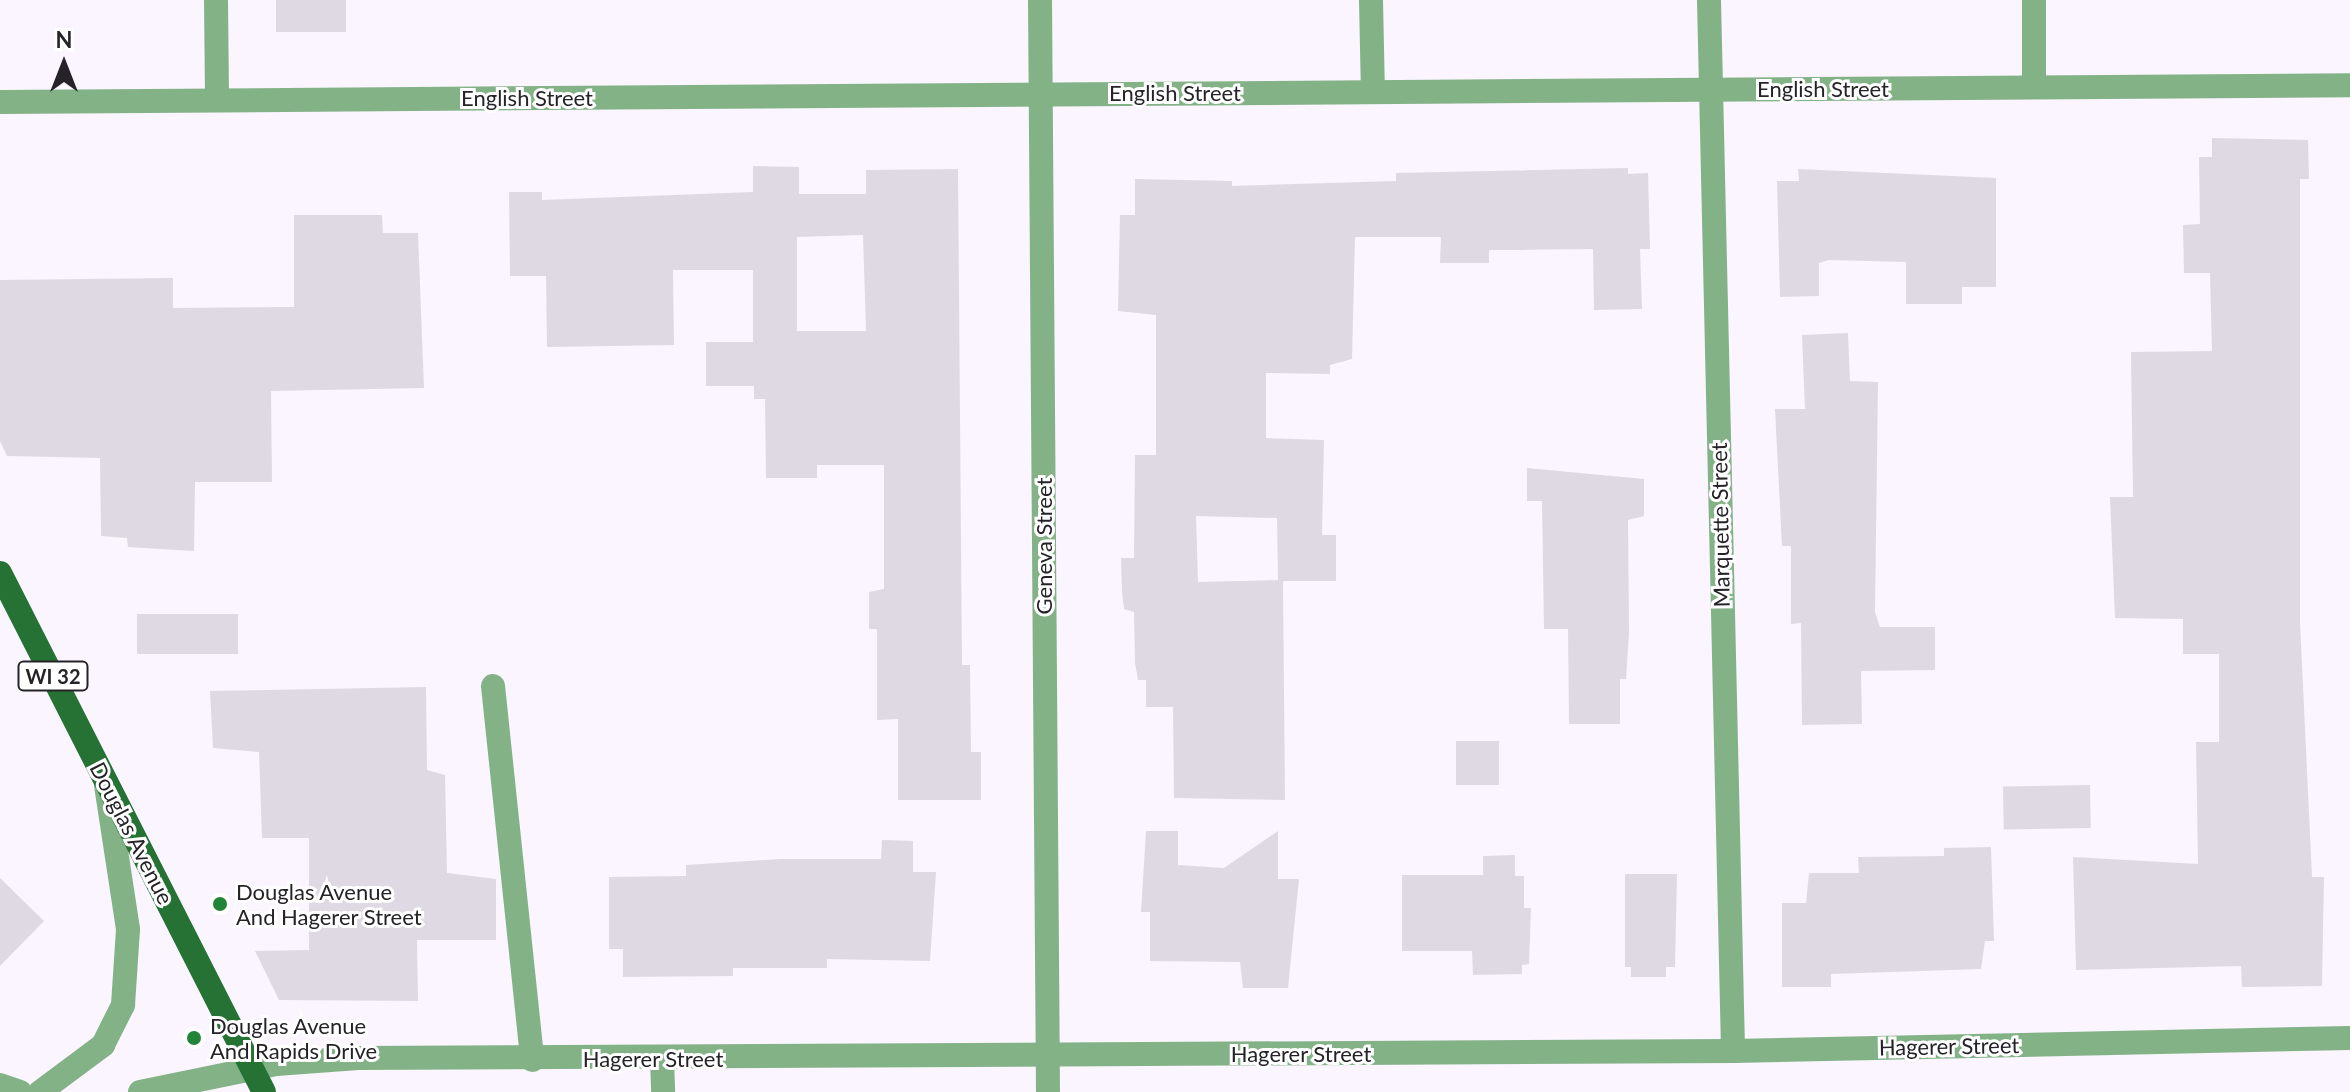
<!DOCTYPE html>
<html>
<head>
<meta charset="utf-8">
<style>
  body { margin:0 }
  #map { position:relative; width:2350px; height:1092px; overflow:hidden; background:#faf5fe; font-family:Lato,sans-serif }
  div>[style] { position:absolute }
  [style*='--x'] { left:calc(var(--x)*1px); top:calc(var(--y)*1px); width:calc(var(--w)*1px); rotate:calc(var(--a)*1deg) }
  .building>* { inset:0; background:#dfd9e4; transform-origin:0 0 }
  .minor>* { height:24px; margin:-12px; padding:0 12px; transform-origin:12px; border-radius:12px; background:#83b287 }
  .major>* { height:24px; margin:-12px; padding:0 12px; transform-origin:12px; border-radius:12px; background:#257234 }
  .dots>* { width:22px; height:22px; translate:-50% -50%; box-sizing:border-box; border:4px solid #fff; border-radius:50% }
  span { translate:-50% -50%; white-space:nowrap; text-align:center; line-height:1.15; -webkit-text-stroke:6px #fff; paint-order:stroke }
  .shield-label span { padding:2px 6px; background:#fff; border:2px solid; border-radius:6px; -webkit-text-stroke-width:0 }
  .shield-label { font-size:20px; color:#252327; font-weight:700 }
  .street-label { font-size:22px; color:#252327 }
  .poi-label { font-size:22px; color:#252327 }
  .left { translate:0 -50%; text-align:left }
  .north { position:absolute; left:24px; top:24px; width:80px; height:80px; -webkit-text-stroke:6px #fff; paint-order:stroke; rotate:0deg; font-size:22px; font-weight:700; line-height:32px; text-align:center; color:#252327 }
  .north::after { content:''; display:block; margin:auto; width:28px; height:36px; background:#252327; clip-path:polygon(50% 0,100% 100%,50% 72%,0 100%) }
</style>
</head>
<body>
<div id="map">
  <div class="building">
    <div style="left:276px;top:0;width:70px;height:32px"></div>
    <div style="clip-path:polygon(2212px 138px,2308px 140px,2309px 179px,2300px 179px,2300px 622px,2312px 877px,2324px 877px,2322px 986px,2242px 987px,2241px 966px,2076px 970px,2073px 857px,2198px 864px,2196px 742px,2219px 742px,2219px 654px,2183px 654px,2183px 619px,2115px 618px,2110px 497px,2133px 497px,2131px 352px,2212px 351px,2210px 273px,2184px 273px,2183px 225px,2200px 224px,2199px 157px,2212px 157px)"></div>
    <div style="clip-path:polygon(evenodd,753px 166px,799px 167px,799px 194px,866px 194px,866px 170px,958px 169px,962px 665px,970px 665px,971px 752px,981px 752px,981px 800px,898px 800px,898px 719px,877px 720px,877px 629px,869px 629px,869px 592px,884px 589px,884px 465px,817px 465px,817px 478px,766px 478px,765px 399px,754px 399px,754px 386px,706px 386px,706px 342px,753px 342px,753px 270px,673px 270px,674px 345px,547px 347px,546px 276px,510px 276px,509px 192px,542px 192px,542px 200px,753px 192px,753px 166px,863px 235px,866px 331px,797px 331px,797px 237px,863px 235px)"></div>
    <div style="clip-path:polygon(evenodd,1628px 168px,1628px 174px,1648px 173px,1650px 249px,1640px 249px,1642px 309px,1594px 310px,1593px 249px,1489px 250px,1489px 263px,1440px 263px,1441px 237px,1355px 237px,1352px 359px,1330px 365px,1330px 374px,1266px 373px,1266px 438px,1324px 440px,1322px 535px,1336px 535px,1336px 581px,1283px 581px,1285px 800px,1174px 798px,1173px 707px,1146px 707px,1146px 680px,1138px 680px,1135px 663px,1134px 612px,1124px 609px,1122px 592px,1121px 558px,1134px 558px,1135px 455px,1156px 455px,1156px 315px,1118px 311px,1120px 215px,1135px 215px,1135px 179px,1232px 181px,1232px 186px,1396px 181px,1396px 173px,1628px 168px,1196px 516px,1277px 518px,1278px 580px,1198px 582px,1196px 516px)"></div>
    <div style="clip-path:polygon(1798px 169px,1996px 178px,1996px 287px,1962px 287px,1962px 304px,1906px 304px,1906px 262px,1829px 260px,1819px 263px,1819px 296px,1780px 297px,1777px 181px,1799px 181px)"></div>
    <div style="clip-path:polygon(294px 215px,382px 215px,383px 233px,418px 233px,424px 388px,271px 391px,272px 482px,195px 482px,194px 551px,128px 547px,127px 538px,101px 536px,100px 458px,7px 456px,0 441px,0 280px,173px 278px,173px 308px,294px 307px)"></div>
    <div style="clip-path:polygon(1848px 333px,1850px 381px,1878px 382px,1875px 612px,1880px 627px,1935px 627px,1935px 670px,1861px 671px,1862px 724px,1802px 725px,1801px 623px,1791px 624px,1791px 546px,1782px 546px,1775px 409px,1805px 409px,1802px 335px)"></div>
    <div style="clip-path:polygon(1527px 468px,1644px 479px,1644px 516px,1628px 520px,1629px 632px,1626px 679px,1620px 679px,1620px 724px,1569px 724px,1568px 629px,1544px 629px,1542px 501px,1527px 501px)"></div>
    <div style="left:238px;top:614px;width:40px;height:101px;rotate:90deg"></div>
    <div style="clip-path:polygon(426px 687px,427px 770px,445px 775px,447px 873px,496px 879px,496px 940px,417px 940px,418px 1001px,279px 1000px,255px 951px,309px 950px,309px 838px,262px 838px,259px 752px,213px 748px,210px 691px)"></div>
    <div style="left:1456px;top:741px;width:43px;height:44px"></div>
    <div style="left:2090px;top:785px;width:43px;height:87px;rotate:89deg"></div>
    <div style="clip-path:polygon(1146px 831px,1178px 831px,1178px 865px,1224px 868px,1278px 831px,1278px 879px,1299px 879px,1288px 988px,1243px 988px,1240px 962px,1150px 961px,1150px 912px,1141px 912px)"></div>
    <div style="clip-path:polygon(882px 840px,913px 841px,913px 872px,936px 872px,930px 961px,827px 959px,827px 968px,733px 968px,733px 976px,623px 977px,623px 949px,609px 949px,609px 877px,686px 876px,686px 865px,780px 859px,881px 859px)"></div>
    <div style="clip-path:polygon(1991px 847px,1994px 941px,1985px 941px,1981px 969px,1831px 974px,1831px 987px,1782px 987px,1782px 903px,1806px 903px,1809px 873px,1859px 873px,1858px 857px,1944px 856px,1944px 848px)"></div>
    <div style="clip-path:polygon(1515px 855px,1515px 876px,1524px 876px,1524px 908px,1531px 908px,1529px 964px,1522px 965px,1522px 974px,1473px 975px,1472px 951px,1402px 951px,1402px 875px,1483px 875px,1483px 856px)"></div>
    <div style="clip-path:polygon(1625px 874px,1677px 874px,1675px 967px,1666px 967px,1666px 977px,1631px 977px,1631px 967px,1625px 967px)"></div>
    <div style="clip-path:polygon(0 878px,44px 921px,0 966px)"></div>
  </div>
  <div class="minor">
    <div style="--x:216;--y:0;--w:100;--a:89.4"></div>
    <div style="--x:1040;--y:0;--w:1092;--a:89.58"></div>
    <div style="--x:1371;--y:0;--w:92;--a:88.8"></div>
    <div style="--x:1709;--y:0;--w:1051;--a:88.69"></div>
    <div style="--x:2034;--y:0;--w:87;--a:90"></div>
    <div style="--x:0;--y:102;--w:2350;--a:-0.41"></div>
    <div style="--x:493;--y:686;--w:376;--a:84"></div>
    <div style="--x:662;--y:1059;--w:33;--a:88"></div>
    <div style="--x:0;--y:1085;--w:21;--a:19"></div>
    <div style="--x:40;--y:1092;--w:79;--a:-36.7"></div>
    <div style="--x:103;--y:1045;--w:45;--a:-63.4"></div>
    <div style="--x:123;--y:1005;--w:76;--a:-86.2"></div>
    <div style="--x:128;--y:929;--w:146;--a:-98.7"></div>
    <div style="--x:140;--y:1092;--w:139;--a:-11.6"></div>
    <div style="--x:276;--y:1064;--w:82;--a:-4.2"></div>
    <div style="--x:358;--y:1058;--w:1375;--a:-0.29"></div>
    <div style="--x:1733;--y:1051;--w:617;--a:-1.21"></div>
  </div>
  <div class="major">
    <div style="--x:0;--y:573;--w:582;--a:63.04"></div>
  </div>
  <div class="dots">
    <div style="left:220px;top:904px;background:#218437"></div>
    <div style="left:194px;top:1038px;background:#218437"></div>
  </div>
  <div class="shield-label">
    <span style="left:53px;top:676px">WI 32</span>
  </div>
  <div class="street-label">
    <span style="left:1823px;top:89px">English Street</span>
    <span style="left:1175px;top:93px">English Street</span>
    <span style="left:527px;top:98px">English Street</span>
    <span style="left:1720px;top:525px;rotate:-91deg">Marquette Street</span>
    <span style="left:1044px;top:546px;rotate:-90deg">Geneva Street</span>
    <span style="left:132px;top:833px;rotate:63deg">Douglas Avenue</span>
    <span style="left:1949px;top:1046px;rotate:-1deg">Hagerer Street</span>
    <span style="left:1301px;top:1054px">Hagerer Street</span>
    <span style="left:653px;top:1059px">Hagerer Street</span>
  </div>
  <div class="poi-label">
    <span class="left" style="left:236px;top:904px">Douglas Avenue<br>And Hagerer Street</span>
    <span class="left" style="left:210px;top:1038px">Douglas Avenue<br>And Rapids Drive</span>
  </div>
  <div class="north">N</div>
</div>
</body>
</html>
